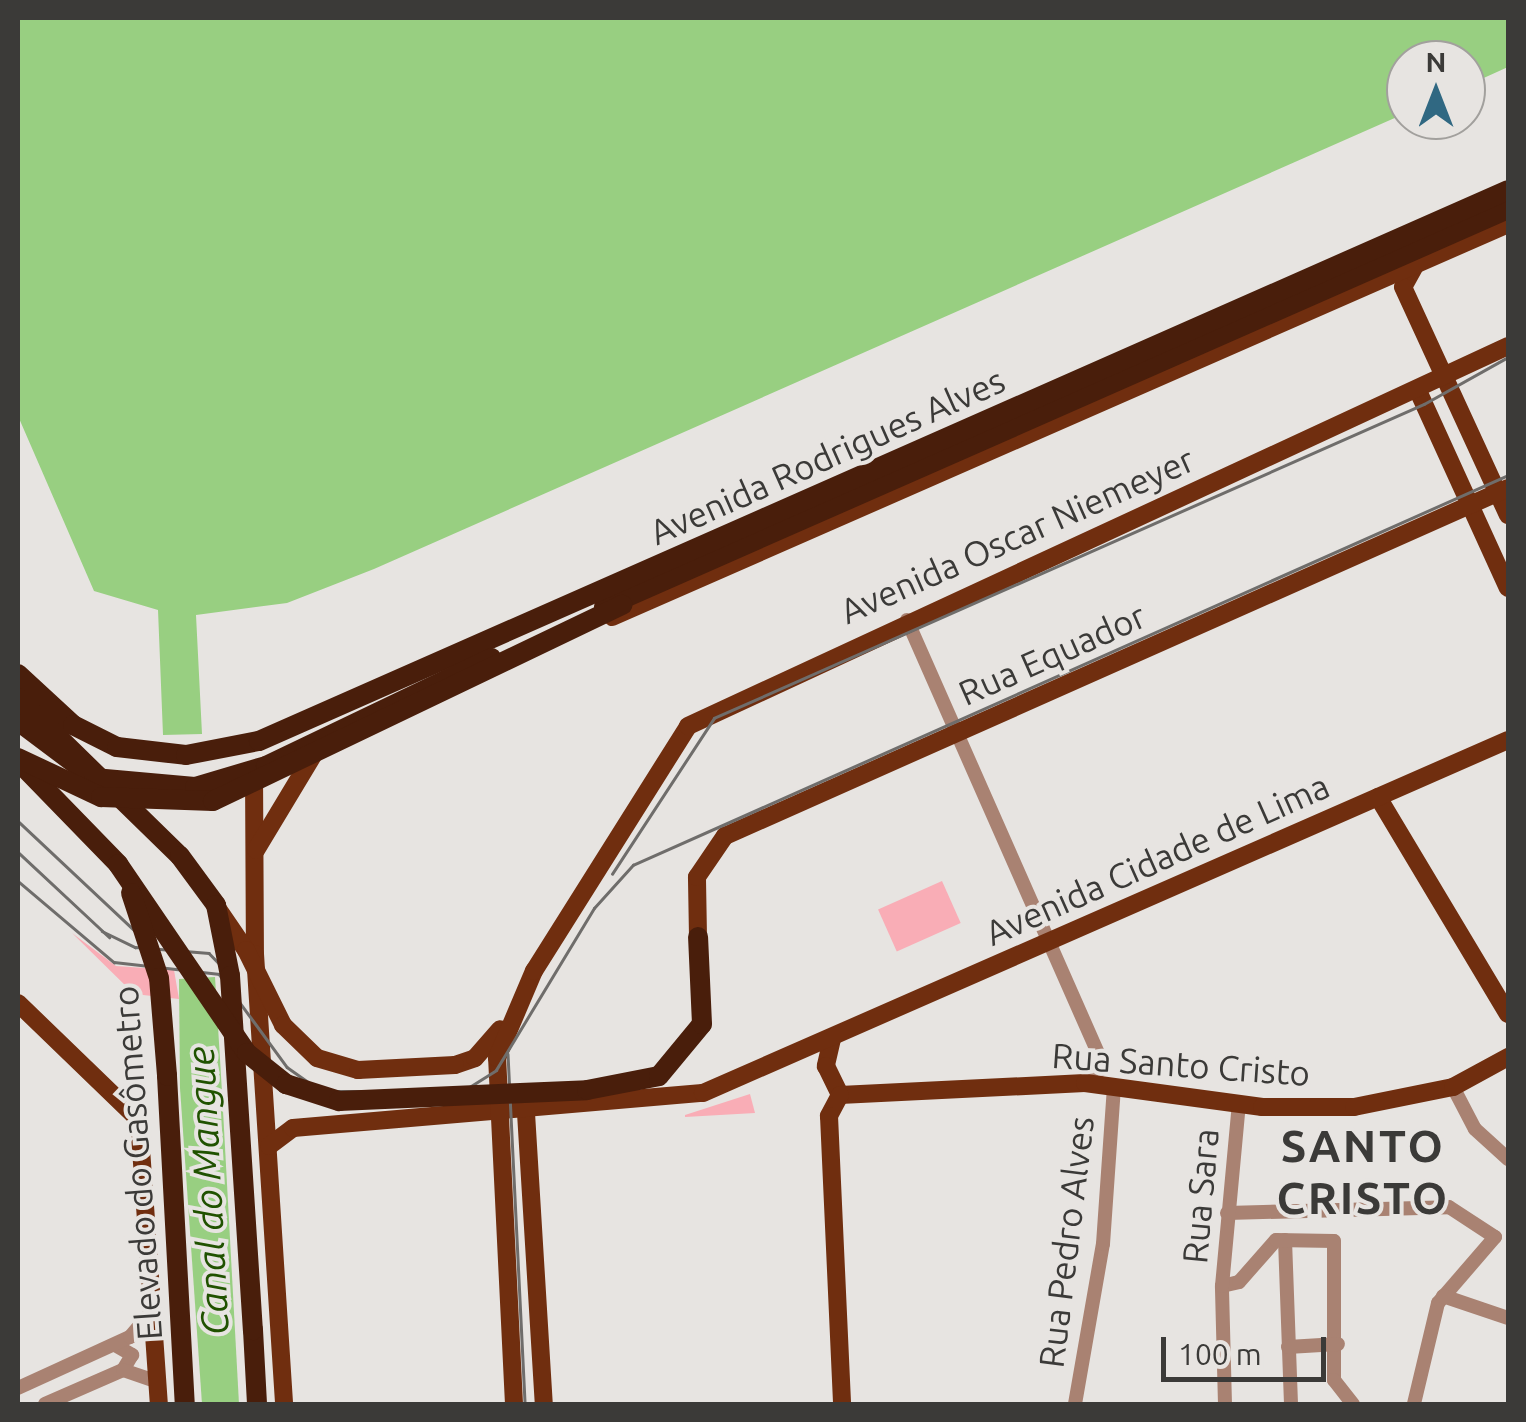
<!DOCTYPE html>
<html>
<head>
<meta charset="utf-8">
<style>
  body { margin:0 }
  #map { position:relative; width:1526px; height:1422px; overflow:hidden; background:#e7e4e1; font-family:Ubuntu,sans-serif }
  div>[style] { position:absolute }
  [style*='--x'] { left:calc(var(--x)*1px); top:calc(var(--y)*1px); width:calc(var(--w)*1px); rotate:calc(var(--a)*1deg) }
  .green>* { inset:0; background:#f9adb6; transform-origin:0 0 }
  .water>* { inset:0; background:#98cf81 }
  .minor>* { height:14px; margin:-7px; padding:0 7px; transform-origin:7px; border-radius:7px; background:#a98272 }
  .major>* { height:18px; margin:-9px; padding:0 9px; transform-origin:9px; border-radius:9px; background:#702e0f }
  .highway>* { height:20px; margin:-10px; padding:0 10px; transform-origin:10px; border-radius:10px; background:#491e0b }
  .tram>* { height:2.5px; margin:-1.25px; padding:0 1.25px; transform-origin:1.25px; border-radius:1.25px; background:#6f6d6b }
  .major-bridge>* { height:18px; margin:-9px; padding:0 9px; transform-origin:9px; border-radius:9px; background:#702e0f }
  .highway-bridge>* { height:20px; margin:-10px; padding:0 10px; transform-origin:10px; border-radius:10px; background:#491e0b }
  span { translate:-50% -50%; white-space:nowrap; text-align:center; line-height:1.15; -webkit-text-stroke:8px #e7e4e1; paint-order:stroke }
  .street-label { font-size:35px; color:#3b3a38 }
  .water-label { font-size:38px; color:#205200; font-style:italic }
  .district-label { font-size:45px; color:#3b3a38; font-weight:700; letter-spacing:2.5px }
  .frame { position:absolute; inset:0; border:20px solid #3b3a38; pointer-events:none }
  .north { position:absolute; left:1386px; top:40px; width:100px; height:100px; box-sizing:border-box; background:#e7e4e1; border:2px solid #a2a09d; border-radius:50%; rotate:0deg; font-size:28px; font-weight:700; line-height:40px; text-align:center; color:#3b3a38 }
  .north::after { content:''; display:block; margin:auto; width:35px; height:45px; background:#306882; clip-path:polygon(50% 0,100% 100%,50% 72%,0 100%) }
  .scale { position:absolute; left:1161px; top:1337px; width:165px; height:45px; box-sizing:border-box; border:5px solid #3b3a38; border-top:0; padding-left:12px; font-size:30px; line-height:35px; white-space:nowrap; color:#3b3a38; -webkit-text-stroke:8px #e7e4e1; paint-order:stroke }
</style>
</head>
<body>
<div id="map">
  <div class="green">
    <div style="left:942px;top:881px;width:46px;height:70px;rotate:66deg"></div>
    <div style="clip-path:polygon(72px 933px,116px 966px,174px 970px,179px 999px,134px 994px)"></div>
    <div style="clip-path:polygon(750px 1094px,755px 1113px,685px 1117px,685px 1115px)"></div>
  </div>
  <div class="water">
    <div style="clip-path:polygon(18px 18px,1508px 18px,1508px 67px,1466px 86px,1466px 60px,1406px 60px,1406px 113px,374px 569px,287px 603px,196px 615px,202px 734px,163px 735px,158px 610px,94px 591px,18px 416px)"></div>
    <div style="clip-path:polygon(215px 977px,222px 1092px,239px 1404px,202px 1404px,180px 1088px,179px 979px)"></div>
  </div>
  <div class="minor">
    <div style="--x:907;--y:620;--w:476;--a:66.2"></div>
    <div style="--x:1099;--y:1056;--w:14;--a:86"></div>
    <div style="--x:1100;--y:1070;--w:20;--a:139"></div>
    <div style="--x:1453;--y:1087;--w:47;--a:62.4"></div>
    <div style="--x:1475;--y:1129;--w:45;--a:42.3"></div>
    <div style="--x:1227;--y:1213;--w:222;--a:-1.5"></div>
    <div style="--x:1449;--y:1207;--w:55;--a:33.1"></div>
    <div style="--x:1495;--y:1237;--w:87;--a:130.8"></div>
    <div style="--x:1438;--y:1303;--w:104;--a:103.4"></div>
    <div style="--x:1285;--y:1240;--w:164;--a:87.9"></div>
    <div style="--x:1222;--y:1286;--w:17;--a:-13"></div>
    <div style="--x:1239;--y:1282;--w:56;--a:-48.6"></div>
    <div style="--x:1276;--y:1240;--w:58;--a:1"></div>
    <div style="--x:1334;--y:1241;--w:139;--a:90"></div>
    <div style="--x:1334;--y:1380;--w:31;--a:52"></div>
    <div style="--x:1443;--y:1296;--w:69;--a:18.7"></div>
    <div style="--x:115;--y:1345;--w:20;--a:30"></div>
    <div style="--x:132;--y:1355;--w:17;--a:121"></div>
    <div style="--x:1288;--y:1347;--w:50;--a:-3.4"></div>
    <div style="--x:18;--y:1388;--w:123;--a:-24.5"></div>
    <div style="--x:130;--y:1337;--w:34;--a:-50"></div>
    <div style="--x:45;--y:1404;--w:85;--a:-23.6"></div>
    <div style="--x:123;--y:1370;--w:36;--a:19"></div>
    <div style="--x:1075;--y:1404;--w:162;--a:-80.1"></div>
    <div style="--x:1103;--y:1244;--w:158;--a:-86"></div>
    <div style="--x:1225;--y:1404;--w:118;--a:-91.5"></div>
    <div style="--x:1222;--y:1286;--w:183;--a:-84.7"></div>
  </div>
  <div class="major">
    <div style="--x:1416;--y:264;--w:26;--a:119"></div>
    <div style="--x:1403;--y:287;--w:251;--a:65.3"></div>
    <div style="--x:1419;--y:393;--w:214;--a:65.5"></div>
    <div style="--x:612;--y:617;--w:978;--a:-23.68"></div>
    <div style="--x:254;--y:772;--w:182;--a:89.7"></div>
    <div style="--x:255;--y:954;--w:451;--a:86.3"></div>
    <div style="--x:1378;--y:797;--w:253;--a:59.1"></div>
    <div style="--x:256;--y:850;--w:124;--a:-58.9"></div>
    <div style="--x:218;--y:909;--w:50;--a:55.7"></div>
    <div style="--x:698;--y:937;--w:60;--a:-91"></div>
    <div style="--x:697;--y:877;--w:50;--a:-55.7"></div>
    <div style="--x:725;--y:836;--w:857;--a:-23.96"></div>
    <div style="--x:18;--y:1003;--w:168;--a:44"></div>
    <div style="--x:139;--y:1120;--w:285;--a:86"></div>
    <div style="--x:832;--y:1039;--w:28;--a:103"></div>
    <div style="--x:826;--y:1066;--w:32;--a:64"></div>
    <div style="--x:455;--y:1065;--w:21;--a:-19"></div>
    <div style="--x:475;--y:1058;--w:38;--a:-49"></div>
    <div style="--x:840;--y:1095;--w:245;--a:-2.8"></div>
    <div style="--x:1085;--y:1083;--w:179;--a:7.7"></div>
    <div style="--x:1262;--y:1107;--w:92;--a:0"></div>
    <div style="--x:1354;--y:1107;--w:101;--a:-11.4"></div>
    <div style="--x:1453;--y:1087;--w:63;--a:-28.6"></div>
    <div style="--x:840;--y:1095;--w:24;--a:118"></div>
    <div style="--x:829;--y:1116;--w:288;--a:87.4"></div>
    <div style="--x:526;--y:1113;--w:292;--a:86.5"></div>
    <div style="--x:269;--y:1146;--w:30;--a:-37"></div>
    <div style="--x:293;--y:1128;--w:411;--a:-4.9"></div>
    <div style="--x:703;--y:1093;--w:879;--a:-23.68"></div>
    <div style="--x:514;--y:1404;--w:346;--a:-92.8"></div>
    <div style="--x:497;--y:1058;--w:95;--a:-67"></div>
    <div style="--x:534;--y:971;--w:289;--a:-57.8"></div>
    <div style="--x:688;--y:726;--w:904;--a:-24.86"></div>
  </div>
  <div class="highway">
    <div style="--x:604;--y:607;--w:988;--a:-23.76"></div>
    <div style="--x:18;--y:674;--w:75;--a:42.8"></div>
    <div style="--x:73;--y:725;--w:49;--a:26.6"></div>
    <div style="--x:117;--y:747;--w:69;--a:6.6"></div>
    <div style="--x:186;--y:755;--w:74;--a:-10.9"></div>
    <div style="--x:259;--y:741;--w:1365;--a:-23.8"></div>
    <div style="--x:18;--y:721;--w:95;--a:36.9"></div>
    <div style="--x:94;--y:778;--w:101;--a:5.1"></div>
    <div style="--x:195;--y:787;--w:74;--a:-16.5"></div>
    <div style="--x:266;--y:766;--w:250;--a:-25.6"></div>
    <div style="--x:18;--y:761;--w:144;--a:45.8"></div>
    <div style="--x:167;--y:1076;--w:328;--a:86.9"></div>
    <div style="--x:253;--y:1330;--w:74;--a:86.9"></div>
  </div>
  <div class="tram">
    <div style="--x:18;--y:821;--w:177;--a:43.2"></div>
    <div style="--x:18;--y:852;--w:125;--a:43"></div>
    <div style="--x:612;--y:874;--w:186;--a:-56.8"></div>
    <div style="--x:714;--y:718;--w:776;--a:-23.86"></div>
    <div style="--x:1424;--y:404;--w:96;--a:-29.2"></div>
    <div style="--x:18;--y:881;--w:126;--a:40.2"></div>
    <div style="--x:114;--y:962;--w:106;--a:6.5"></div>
    <div style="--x:219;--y:974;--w:115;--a:53.8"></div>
    <div style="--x:287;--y:1067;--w:42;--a:35.2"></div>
    <div style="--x:321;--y:1091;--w:142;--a:0"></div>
    <div style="--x:463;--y:1091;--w:39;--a:-32"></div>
    <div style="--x:496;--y:1070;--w:189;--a:-58.8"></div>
    <div style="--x:594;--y:908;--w:58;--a:-47.8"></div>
    <div style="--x:633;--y:865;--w:958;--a:-24.02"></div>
    <div style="--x:102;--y:931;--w:37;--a:26"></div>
    <div style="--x:135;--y:947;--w:74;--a:4.6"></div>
    <div style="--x:209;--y:953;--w:33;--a:46"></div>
    <div style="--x:508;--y:1054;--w:350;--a:87.2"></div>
  </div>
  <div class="major-bridge">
    <div style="--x:246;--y:950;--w:84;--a:63.7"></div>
    <div style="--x:283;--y:1025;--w:47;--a:44.1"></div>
    <div style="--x:317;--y:1058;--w:43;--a:16.3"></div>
    <div style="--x:358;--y:1070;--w:97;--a:-3"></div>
  </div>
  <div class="highway-bridge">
    <div style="--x:18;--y:698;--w:226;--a:44.3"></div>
    <div style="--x:180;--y:856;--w:61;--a:53.7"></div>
    <div style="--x:216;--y:905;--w:72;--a:78.8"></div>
    <div style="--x:230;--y:976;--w:355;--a:86.3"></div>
    <div style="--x:18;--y:758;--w:92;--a:25.2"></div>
    <div style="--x:101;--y:797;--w:112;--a:2"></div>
    <div style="--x:213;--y:801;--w:454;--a:-25.6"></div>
    <div style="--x:118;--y:864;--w:229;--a:55.7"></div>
    <div style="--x:247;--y:1053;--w:50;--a:38.5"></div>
    <div style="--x:286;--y:1084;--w:56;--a:17.8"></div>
    <div style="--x:339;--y:1101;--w:248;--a:-2.5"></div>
    <div style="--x:587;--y:1090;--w:73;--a:-11"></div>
    <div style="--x:659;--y:1076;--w:67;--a:-50.4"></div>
    <div style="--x:702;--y:1024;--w:87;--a:-92.6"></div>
    <div style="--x:131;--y:893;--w:89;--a:71.8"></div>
    <div style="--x:159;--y:978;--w:98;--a:85.3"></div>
  </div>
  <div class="street-label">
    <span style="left:827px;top:456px;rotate:-24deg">Avenida Rodrigues Alves</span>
    <span style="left:1017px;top:535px;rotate:-24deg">Avenida Oscar Niemeyer</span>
    <span style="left:1052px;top:654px;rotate:-24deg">Rua Equador</span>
    <span style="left:1157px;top:859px;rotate:-24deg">Avenida Cidade de Lima</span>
    <span style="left:1181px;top:1064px;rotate:4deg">Rua Santo Cristo</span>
    <span style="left:137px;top:1163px;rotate:-94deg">Elevado do Gasômetro</span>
    <span style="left:1200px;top:1196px;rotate:-85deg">Rua Sara</span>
    <span style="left:1066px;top:1242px;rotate:-83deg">Rua Pedro Alves</span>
  </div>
  <div class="water-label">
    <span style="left:208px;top:1191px;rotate:-93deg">Canal do Mangue</span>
  </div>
  <div class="district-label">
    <span style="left:1363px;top:1172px">SANTO<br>CRISTO</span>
  </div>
  <div class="frame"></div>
  <div class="north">N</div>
  <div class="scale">100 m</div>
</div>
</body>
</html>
